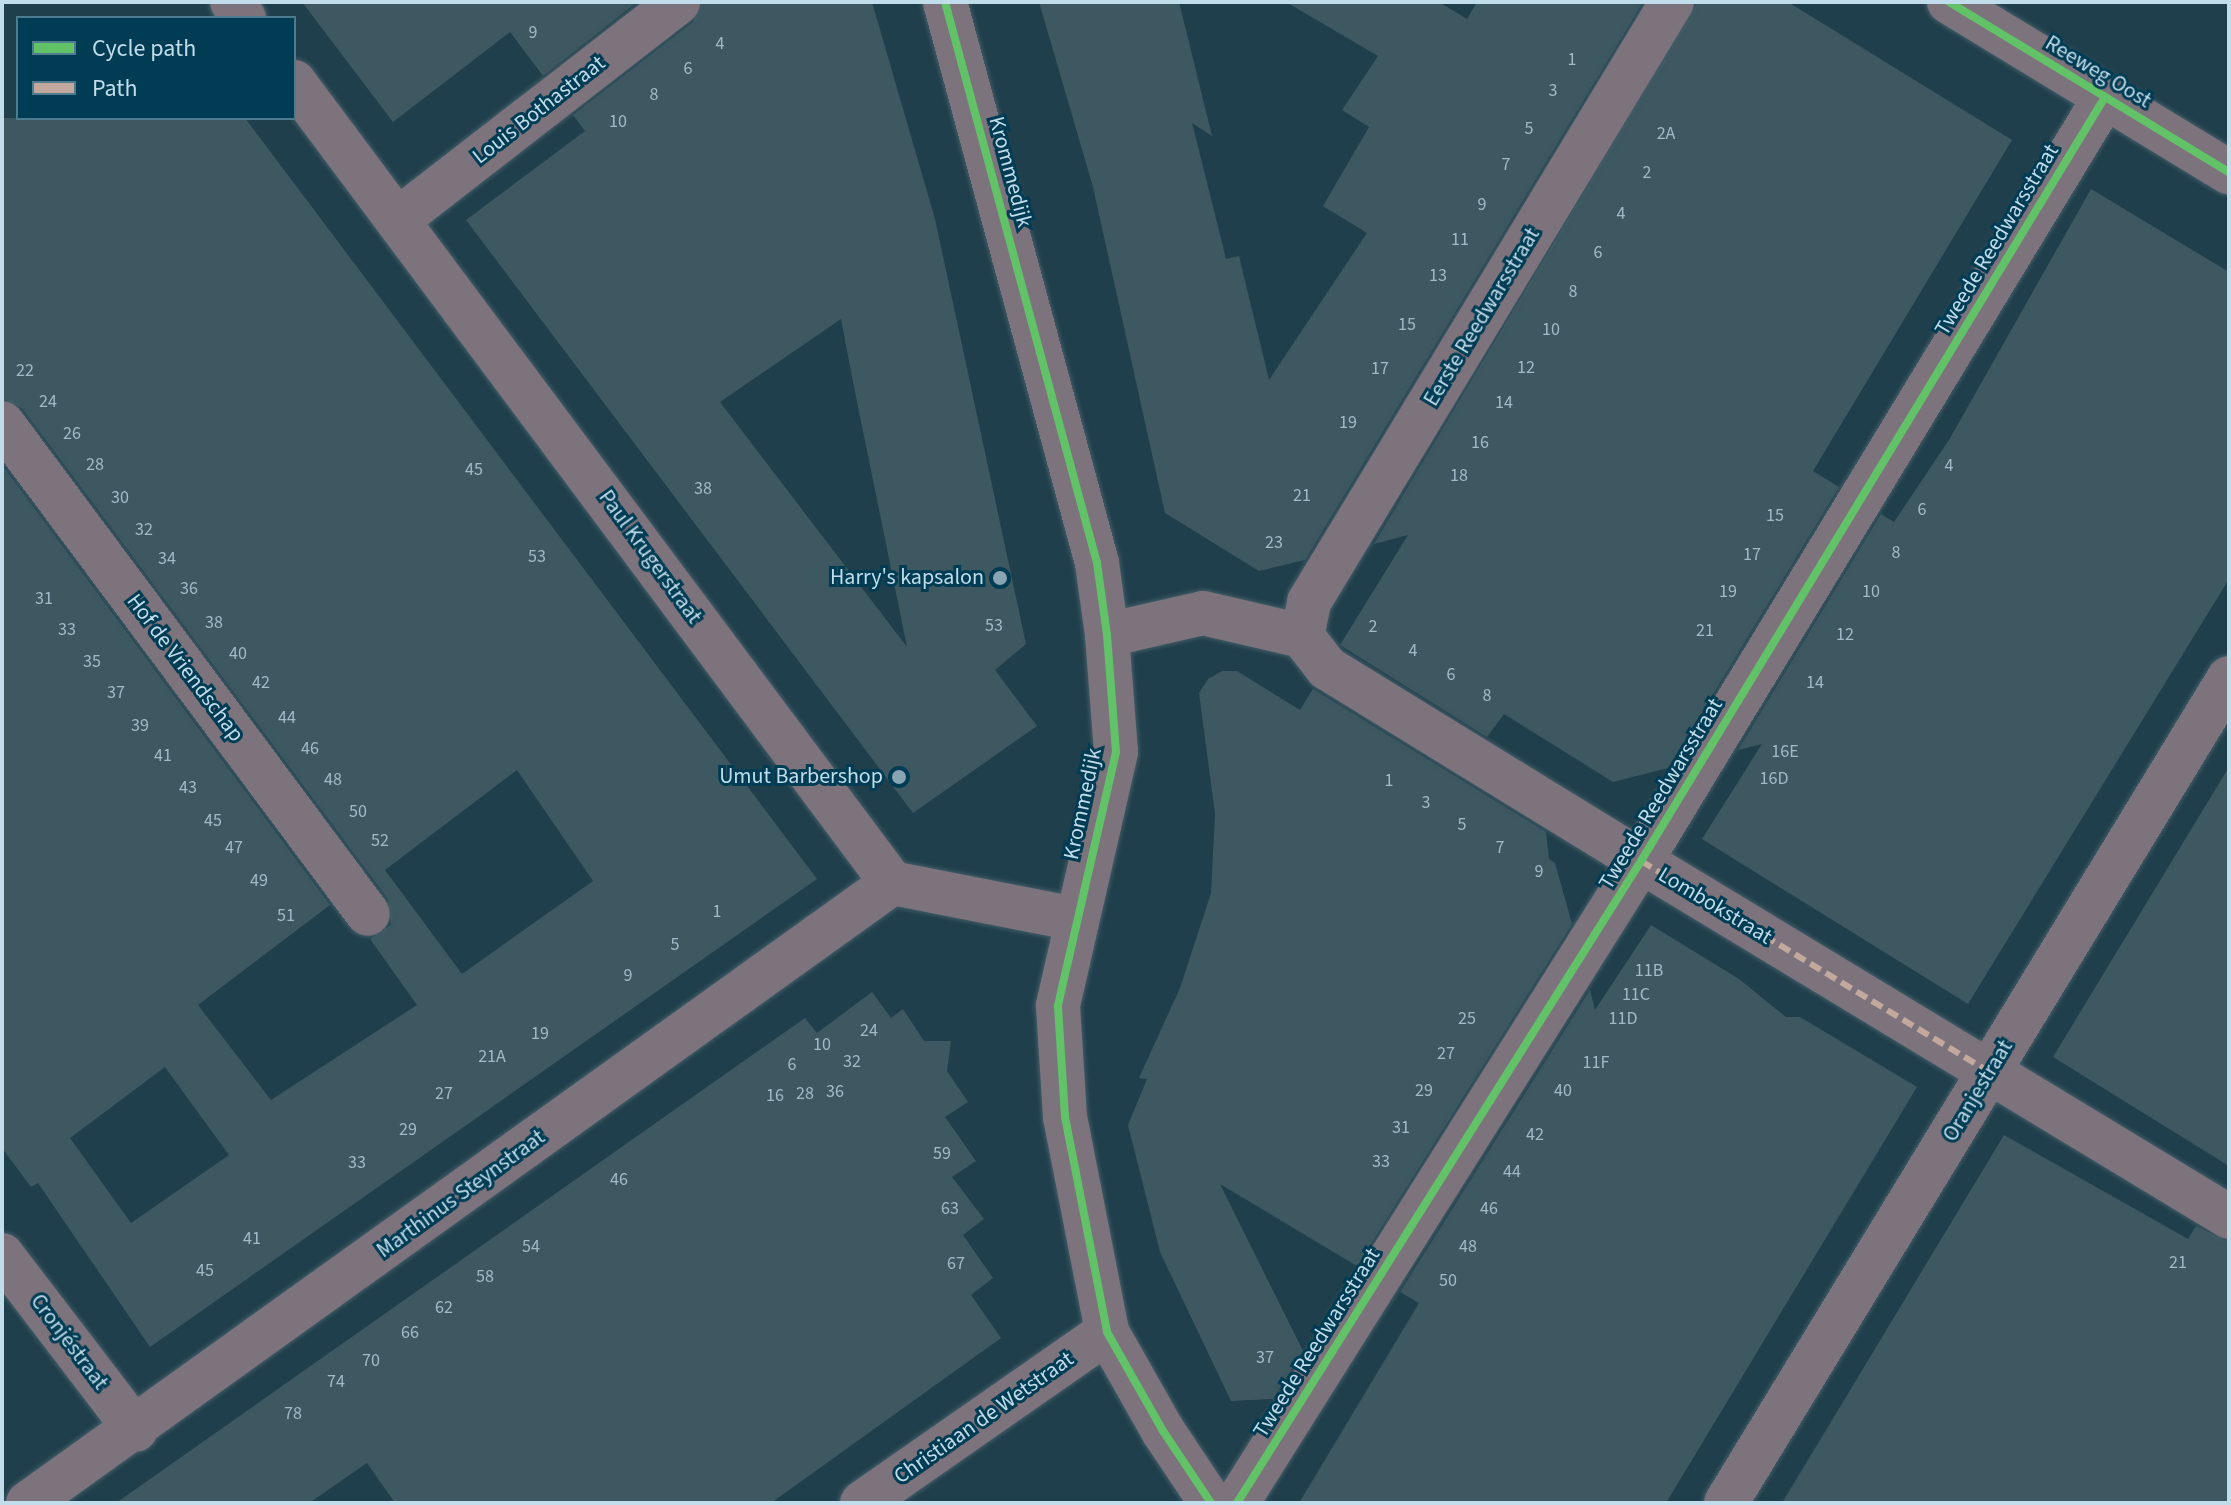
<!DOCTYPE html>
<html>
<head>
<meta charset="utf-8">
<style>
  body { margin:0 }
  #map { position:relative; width:2231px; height:1505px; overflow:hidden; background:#203f4c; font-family:"Source Sans 3",sans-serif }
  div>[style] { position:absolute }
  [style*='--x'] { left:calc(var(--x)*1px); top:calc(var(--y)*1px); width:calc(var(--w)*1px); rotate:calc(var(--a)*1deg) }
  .building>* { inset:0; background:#3d5860 }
  .roads { filter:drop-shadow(0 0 2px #435d68) drop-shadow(0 0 2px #435d68) }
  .pedestrian>* { height:44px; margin:-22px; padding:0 22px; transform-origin:22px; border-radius:22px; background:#7d737c }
  .minor>* { height:44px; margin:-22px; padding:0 22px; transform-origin:22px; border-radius:22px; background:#7d737c }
  .tertiary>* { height:44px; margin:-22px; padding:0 22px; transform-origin:22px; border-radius:22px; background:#7d737c }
  .quiet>* { height:6px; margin-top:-3px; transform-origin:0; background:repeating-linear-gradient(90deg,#c3a89e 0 12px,transparent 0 18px) }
  .cycleway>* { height:8px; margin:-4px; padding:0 4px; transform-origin:4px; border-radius:4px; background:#61c268 }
  .dots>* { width:22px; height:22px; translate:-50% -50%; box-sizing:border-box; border:4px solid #003c53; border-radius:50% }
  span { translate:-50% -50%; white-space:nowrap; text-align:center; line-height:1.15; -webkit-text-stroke:6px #003c53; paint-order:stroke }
  .number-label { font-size:18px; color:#a0bbc8 }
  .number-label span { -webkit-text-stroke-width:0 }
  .street-label { font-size:22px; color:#c1dcea }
  .poi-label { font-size:22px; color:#c1dcea }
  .right { translate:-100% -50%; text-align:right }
  .frame { position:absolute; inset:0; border:4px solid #c1dcea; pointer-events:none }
  .legend { position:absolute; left:16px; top:16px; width:280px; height:104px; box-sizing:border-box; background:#003c53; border:2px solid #4d7c8f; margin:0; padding:10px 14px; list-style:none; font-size:24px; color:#c1dcea }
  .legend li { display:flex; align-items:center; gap:16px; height:40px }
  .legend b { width:40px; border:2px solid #4d7c8f }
</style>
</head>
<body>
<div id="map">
  <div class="building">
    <div style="clip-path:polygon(302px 2px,637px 2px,543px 76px,510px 32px,393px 122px)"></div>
    <div style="clip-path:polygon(evenodd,702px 2px,872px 2px,935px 219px,1026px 644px,995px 670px,1037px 726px,913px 813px,466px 220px,585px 131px,573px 115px,693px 22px,702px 2px,841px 319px,852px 377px,907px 647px,720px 402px,841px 319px)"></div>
    <div style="clip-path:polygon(1039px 2px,1179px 2px,1212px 136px,1192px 123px,1226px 259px,1239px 256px,1269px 380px,1367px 233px,1323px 206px,1369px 127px,1342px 110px,1378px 56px,1286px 2px,1439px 2px,1467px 19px,1477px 2px,1643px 2px,1305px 560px,1259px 571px,1165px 513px,1093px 187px)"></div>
    <div style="clip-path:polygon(1697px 2px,1788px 2px,2012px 140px,1813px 471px,1839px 487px,1668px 768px,1613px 782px,1504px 714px,1487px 737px,1340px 645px,1408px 535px,1374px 544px)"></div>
    <div style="clip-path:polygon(evenodd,2px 118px,245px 118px,817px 879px,150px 1347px,38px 1183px,31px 1187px,2px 1148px,2px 465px,330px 905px,198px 1005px,271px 1100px,417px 1005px,370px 939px,391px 925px,388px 899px,22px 408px,2px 398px,2px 118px,517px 770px,593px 881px,462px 974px,385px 870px,517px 770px,2px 118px,165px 1067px,229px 1155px,131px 1223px,70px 1138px,165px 1067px)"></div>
    <div style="clip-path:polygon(2091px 189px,2229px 272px,2229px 579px,1968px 1004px,1702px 839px,1762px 744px,1738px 750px,1881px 514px,1894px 522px,1949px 440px)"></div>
    <div style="clip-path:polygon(1222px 671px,1237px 671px,1300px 710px,1313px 689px,1546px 832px,1549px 859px,1555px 863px,1572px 924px,1357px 1266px,1220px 1184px,1303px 1351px,1273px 1399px,1231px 1401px,1160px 1252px,1128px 1125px,1147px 1079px,1139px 1078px,1180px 988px,1211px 893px,1215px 814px,1199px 693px,1208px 679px)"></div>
    <div style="clip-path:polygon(2229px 767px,2229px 1166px,2053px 1057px)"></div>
    <div style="clip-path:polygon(1651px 925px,1739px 979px,1786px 1017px,1800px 1017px,1917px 1087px,1666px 1503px,1299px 1503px,1419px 1303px,1400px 1292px,1590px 990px,1595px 1010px)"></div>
    <div style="clip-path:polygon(872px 992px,891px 1018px,903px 1009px,924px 1041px,951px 1041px,947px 1071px,968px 1102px,945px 1117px,976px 1161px,952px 1177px,984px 1219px,963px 1235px,993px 1278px,971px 1295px,1001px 1338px,771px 1503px,395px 1503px,367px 1463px,309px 1503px,116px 1503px,805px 1018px,817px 1033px)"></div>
    <div style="clip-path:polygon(2004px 1135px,2188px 1239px,2196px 1226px,2229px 1242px,2229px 1503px,1782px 1503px)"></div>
  </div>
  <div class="roads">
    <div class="pedestrian">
      <div style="--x:1641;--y:861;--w:408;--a:31.2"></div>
    </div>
    <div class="minor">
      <div style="--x:232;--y:2;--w:20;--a:53"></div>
      <div style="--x:294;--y:82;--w:1000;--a:53.26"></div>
      <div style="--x:892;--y:883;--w:187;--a:11.1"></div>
      <div style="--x:400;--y:218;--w:352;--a:-37.8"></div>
      <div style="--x:2;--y:423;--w:612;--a:53.3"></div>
      <div style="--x:1107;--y:635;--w:98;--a:-12.9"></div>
      <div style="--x:1203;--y:613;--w:102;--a:13.1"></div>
      <div style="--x:1302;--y:636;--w:41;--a:52"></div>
      <div style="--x:1327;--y:668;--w:369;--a:31.6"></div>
      <div style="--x:1302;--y:636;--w:35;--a:-78"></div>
      <div style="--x:1309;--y:602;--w:701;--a:-58.83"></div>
      <div style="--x:1990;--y:1072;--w:280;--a:31.2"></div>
      <div style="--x:2;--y:1255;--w:220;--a:52.6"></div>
      <div style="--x:28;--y:1503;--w:1063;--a:-35.66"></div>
      <div style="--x:862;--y:1503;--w:299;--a:-34.9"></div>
      <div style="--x:1237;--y:1503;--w:759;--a:-57.82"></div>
      <div style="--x:1641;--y:861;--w:894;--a:-58.73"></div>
      <div style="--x:1726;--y:1503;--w:966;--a:-58.63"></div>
    </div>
    <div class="tertiary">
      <div style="--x:945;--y:2;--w:581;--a:74.84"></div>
      <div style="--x:1097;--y:563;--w:73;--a:82.1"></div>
      <div style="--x:1107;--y:635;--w:117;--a:85.6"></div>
      <div style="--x:1116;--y:752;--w:261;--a:102.9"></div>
      <div style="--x:1058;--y:1006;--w:111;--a:86.4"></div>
      <div style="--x:1065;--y:1117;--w:219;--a:78.9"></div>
      <div style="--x:1107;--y:1332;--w:114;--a:60.5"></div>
      <div style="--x:1163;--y:1431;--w:87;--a:56.3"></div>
      <div style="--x:1949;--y:2;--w:328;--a:31.3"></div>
    </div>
  </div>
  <div class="quiet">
    <div style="--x:1641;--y:861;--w:408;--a:31.2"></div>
  </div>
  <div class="cycleway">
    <div style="--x:945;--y:2;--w:581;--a:74.84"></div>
    <div style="--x:1097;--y:563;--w:73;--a:82.1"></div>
    <div style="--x:1107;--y:635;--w:117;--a:85.6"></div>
    <div style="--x:1116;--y:752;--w:261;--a:102.9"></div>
    <div style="--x:1058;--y:1006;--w:111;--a:86.4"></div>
    <div style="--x:1065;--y:1117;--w:219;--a:78.9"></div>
    <div style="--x:1107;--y:1332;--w:114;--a:60.5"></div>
    <div style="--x:1163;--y:1431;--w:87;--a:56.3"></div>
    <div style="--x:1949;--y:2;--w:328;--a:31.3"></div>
    <div style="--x:1237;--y:1503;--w:759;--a:-57.82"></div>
    <div style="--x:1641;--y:861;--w:894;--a:-58.73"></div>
  </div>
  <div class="dots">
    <div style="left:1000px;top:578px;background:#89a5b3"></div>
    <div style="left:899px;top:777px;background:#89a5b3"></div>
  </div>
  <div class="number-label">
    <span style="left:533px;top:33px">9</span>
    <span style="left:720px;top:44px">4</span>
    <span style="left:1572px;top:60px">1</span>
    <span style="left:688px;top:69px">6</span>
    <span style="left:1553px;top:91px">3</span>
    <span style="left:654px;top:95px">8</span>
    <span style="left:618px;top:122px">10</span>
    <span style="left:1529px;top:129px">5</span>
    <span style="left:1666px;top:134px">2A</span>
    <span style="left:1506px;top:165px">7</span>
    <span style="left:1647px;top:173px">2</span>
    <span style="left:1482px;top:205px">9</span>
    <span style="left:1621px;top:214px">4</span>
    <span style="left:1460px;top:240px">11</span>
    <span style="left:1598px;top:253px">6</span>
    <span style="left:1438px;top:276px">13</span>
    <span style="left:1573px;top:292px">8</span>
    <span style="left:1407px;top:325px">15</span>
    <span style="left:1551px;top:330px">10</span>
    <span style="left:1526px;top:368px">12</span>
    <span style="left:1380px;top:369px">17</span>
    <span style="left:25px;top:371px">22</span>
    <span style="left:48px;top:402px">24</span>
    <span style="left:1504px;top:403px">14</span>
    <span style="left:1348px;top:423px">19</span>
    <span style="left:72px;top:434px">26</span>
    <span style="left:1480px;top:443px">16</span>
    <span style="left:95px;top:465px">28</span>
    <span style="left:1949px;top:466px">4</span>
    <span style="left:474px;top:470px">45</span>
    <span style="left:1459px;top:476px">18</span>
    <span style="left:703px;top:489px">38</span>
    <span style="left:1302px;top:496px">21</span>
    <span style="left:120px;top:498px">30</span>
    <span style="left:1922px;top:510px">6</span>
    <span style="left:1775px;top:516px">15</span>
    <span style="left:144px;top:530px">32</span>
    <span style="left:1274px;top:543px">23</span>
    <span style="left:1896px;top:553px">8</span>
    <span style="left:1752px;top:555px">17</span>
    <span style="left:537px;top:557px">53</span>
    <span style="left:167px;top:559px">34</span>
    <span style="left:189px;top:589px">36</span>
    <span style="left:1728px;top:592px">19</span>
    <span style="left:1871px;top:592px">10</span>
    <span style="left:44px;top:599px">31</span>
    <span style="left:214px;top:623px">38</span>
    <span style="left:994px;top:626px">53</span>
    <span style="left:1373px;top:627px">2</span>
    <span style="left:67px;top:630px">33</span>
    <span style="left:1705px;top:631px">21</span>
    <span style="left:1845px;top:635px">12</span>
    <span style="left:1413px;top:651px">4</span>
    <span style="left:238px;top:654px">40</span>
    <span style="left:92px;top:662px">35</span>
    <span style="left:1451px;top:675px">6</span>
    <span style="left:261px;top:683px">42</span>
    <span style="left:1815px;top:683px">14</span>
    <span style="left:116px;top:693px">37</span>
    <span style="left:1487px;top:696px">8</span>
    <span style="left:287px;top:718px">44</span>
    <span style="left:140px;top:726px">39</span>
    <span style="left:310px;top:749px">46</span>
    <span style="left:1785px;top:752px">16E</span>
    <span style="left:163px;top:756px">41</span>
    <span style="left:1774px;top:779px">16D</span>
    <span style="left:333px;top:780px">48</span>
    <span style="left:1389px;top:781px">1</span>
    <span style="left:188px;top:788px">43</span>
    <span style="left:1426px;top:803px">3</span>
    <span style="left:358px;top:812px">50</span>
    <span style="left:213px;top:821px">45</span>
    <span style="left:1462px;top:825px">5</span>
    <span style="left:380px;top:841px">52</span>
    <span style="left:234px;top:848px">47</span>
    <span style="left:1500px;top:848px">7</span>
    <span style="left:1539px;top:872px">9</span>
    <span style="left:259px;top:881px">49</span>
    <span style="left:717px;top:912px">1</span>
    <span style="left:286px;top:916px">51</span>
    <span style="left:675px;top:945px">5</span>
    <span style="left:1649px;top:971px">11B</span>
    <span style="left:628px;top:976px">9</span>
    <span style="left:1636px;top:995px">11C</span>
    <span style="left:1467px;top:1019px">25</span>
    <span style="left:1623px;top:1019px">11D</span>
    <span style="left:869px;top:1031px">24</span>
    <span style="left:540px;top:1034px">19</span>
    <span style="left:822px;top:1045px">10</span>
    <span style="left:1446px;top:1054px">27</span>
    <span style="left:492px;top:1057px">21A</span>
    <span style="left:852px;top:1062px">32</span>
    <span style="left:1596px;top:1063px">11F</span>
    <span style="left:792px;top:1065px">6</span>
    <span style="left:1424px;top:1091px">29</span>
    <span style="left:1563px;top:1091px">40</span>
    <span style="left:835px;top:1092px">36</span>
    <span style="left:444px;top:1094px">27</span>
    <span style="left:805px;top:1094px">28</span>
    <span style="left:775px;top:1096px">16</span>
    <span style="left:1401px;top:1128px">31</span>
    <span style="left:408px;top:1130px">29</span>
    <span style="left:1535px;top:1135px">42</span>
    <span style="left:942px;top:1154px">59</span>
    <span style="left:1381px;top:1162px">33</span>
    <span style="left:357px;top:1163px">33</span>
    <span style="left:1512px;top:1172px">44</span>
    <span style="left:619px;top:1180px">46</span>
    <span style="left:950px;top:1209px">63</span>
    <span style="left:1489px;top:1209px">46</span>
    <span style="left:252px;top:1239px">41</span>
    <span style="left:531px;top:1247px">54</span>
    <span style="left:1468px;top:1247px">48</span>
    <span style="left:2178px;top:1263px">21</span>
    <span style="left:956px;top:1264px">67</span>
    <span style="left:205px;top:1271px">45</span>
    <span style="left:485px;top:1277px">58</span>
    <span style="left:1448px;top:1281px">50</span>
    <span style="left:444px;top:1308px">62</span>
    <span style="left:410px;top:1333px">66</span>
    <span style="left:1265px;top:1358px">37</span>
    <span style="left:371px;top:1361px">70</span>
    <span style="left:336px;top:1382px">74</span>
    <span style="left:293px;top:1414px">78</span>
  </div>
  <div class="street-label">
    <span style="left:2098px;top:72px;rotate:31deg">Reeweg Oost</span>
    <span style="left:539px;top:110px;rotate:-38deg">Louis Bothastraat</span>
    <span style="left:1010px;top:172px;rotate:75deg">Krommedijk</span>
    <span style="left:1997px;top:240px;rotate:-59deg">Tweede Reedwarsstraat</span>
    <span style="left:1482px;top:317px;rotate:-59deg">Eerste Reedwarsstraat</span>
    <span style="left:650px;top:557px;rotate:54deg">Paul Krugerstraat</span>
    <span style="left:185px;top:668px;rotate:53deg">Hof de Vriendschap</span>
    <span style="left:1661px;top:794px;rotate:-59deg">Tweede Reedwarsstraat</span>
    <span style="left:1083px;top:804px;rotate:-78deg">Krommedijk</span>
    <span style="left:1715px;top:906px;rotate:31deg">Lombokstraat</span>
    <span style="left:1978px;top:1091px;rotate:-59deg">Oranjestraat</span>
    <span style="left:461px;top:1194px;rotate:-36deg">Marthinus Steynstraat</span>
    <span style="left:69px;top:1342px;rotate:53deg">Cronjéstraat</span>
    <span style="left:1317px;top:1343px;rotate:-58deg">Tweede Reedwarsstraat</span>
    <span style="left:984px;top:1418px;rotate:-35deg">Christiaan de Wetstraat</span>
  </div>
  <div class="poi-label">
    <span class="right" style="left:984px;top:578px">Harry's kapsalon</span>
    <span class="right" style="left:883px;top:777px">Umut Barbershop</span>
  </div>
  <div class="frame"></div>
  <ul class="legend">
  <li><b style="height:10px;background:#61c268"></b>Cycle path</li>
  <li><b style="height:10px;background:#c3a89e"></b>Path</li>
  </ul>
</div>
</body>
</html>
